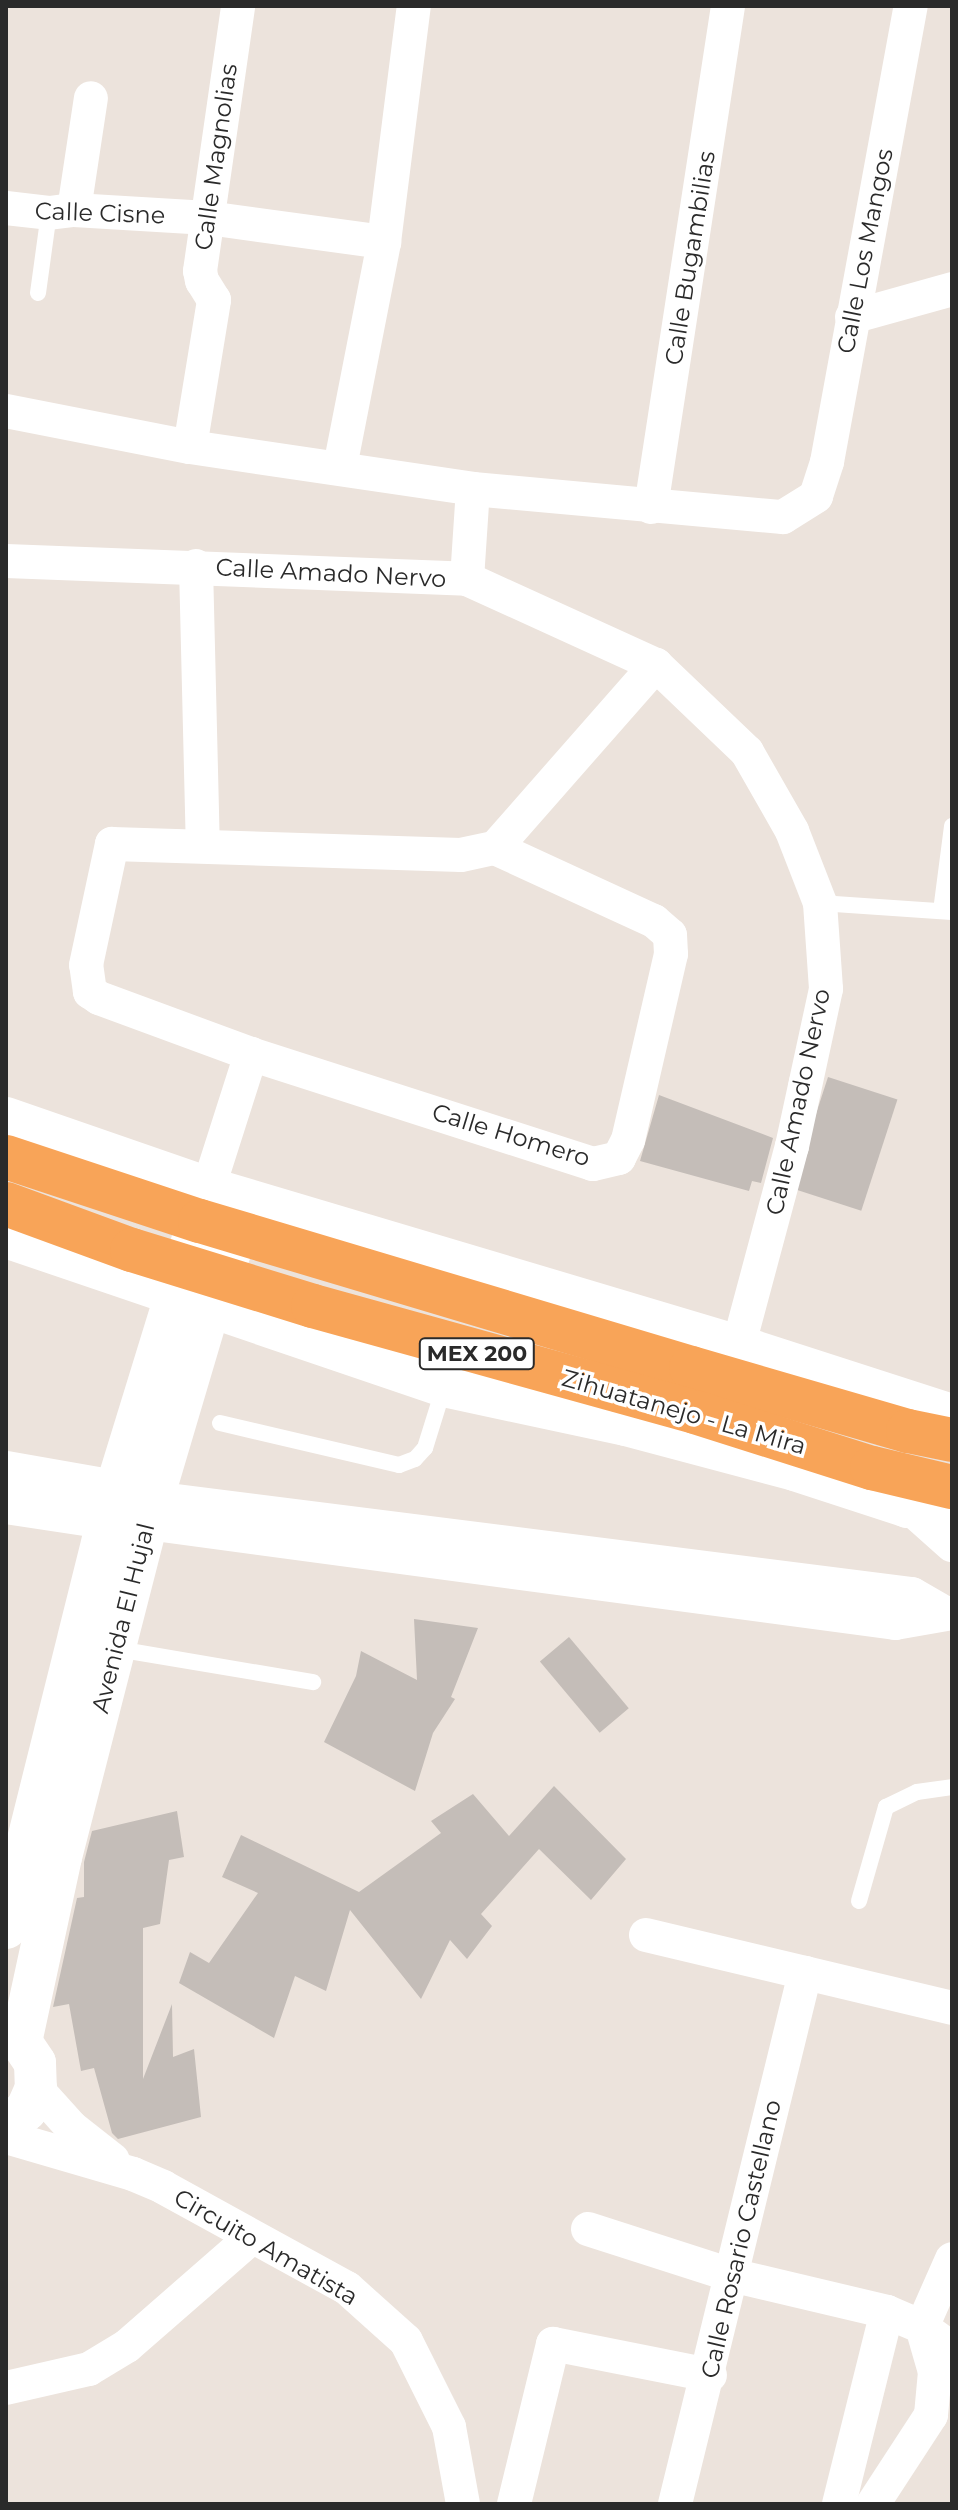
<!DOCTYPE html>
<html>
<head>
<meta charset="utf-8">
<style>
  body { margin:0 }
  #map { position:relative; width:958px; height:2510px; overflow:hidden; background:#ece3dc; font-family:Montserrat,sans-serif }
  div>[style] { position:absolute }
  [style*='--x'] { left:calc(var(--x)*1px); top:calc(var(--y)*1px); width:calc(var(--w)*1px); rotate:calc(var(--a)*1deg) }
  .building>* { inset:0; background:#c4bdb8; transform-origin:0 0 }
  .service>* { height:16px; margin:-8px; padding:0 8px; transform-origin:8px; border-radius:8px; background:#fff }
  .minor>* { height:34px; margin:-17px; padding:0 17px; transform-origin:17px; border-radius:17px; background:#fff }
  .tertiary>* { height:42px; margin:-21px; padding:0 21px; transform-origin:21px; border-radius:21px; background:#fff }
  .secondary>* { height:44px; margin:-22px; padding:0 22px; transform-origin:22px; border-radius:22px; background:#fff }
  .trunk>* { height:44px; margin:-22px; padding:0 22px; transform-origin:22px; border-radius:22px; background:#f8a458 }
  span { translate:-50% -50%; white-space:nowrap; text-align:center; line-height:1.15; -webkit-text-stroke:7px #fff; paint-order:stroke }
  .shield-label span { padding:2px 6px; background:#fff; border:2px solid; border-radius:6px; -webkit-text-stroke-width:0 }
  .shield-label { font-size:22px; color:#2a2a2a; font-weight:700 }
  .street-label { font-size:24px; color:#2a2a2a }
  .frame { position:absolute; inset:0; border:8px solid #2a2a2a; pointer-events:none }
</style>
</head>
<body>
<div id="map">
  <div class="building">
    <div style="left:828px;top:1077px;width:73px;height:117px;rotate:18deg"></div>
    <div style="clip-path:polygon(659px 1095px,773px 1138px,761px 1183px,752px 1181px,749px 1191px,640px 1161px)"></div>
    <div style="clip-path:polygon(414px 1619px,478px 1628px,451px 1697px,455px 1699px,433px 1733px,415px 1791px,324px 1742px,356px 1676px,361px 1651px,417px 1680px)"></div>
    <div style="left:569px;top:1637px;width:93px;height:38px;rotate:50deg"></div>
    <div style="clip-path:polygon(554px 1786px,626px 1859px,591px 1900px,539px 1849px,481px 1914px,492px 1926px,467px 1959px,450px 1940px,421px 1999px,350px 1910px,326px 1991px,295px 1976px,274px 2038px,179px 1983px,190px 1952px,209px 1963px,258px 1893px,222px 1877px,241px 1835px,359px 1892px,441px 1833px,431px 1821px,473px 1794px,509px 1836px)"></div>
    <div style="clip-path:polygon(177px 1811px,184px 1857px,169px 1860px,160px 1924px,143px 1928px,143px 2079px,172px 2004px,173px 2057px,194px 2049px,201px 2117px,118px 2139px,112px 2133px,94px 2068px,81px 2071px,69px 2004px,53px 2007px,77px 1898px,84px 1897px,84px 1862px,92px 1831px)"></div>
  </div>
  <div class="service">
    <div style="--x:38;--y:293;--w:81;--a:-82.2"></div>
    <div style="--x:820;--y:903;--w:132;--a:3.9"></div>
    <div style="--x:941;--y:911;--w:86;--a:-82.6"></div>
    <div style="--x:220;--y:1423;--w:184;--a:13.2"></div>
    <div style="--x:399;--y:1465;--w:17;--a:-21"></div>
    <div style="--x:415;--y:1459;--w:15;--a:-48"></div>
    <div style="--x:425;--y:1448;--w:64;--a:-72.7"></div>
    <div style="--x:117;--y:1649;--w:199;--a:9.6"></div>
    <div style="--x:859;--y:1901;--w:98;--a:-74"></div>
    <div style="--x:886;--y:1807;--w:34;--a:-26"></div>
    <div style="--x:917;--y:1792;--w:35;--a:-8"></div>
  </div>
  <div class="minor">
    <div style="--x:6;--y:208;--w:43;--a:6.6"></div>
    <div style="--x:49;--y:213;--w:25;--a:-7"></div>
    <div style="--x:74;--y:210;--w:134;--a:3.4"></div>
    <div style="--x:208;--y:218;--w:178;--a:7.8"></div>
    <div style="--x:74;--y:210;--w:113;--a:-81.4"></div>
    <div style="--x:852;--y:317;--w:104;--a:-15.6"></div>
    <div style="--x:6;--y:411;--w:187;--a:11.1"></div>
    <div style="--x:190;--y:447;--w:286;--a:8.4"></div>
    <div style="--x:473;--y:489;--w:311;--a:5.2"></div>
    <div style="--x:783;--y:517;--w:39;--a:-32"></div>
    <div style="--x:816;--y:496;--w:36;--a:-72"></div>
    <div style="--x:827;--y:462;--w:464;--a:-79.6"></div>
    <div style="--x:190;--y:447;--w:149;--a:-80.7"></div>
    <div style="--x:214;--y:300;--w:22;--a:-122"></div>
    <div style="--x:202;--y:281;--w:10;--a:-101"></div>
    <div style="--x:200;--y:271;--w:268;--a:-81.8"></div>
    <div style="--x:340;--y:467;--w:229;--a:-78.9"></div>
    <div style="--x:384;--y:242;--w:238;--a:-82.8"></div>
    <div style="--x:651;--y:507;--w:507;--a:-81.26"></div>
    <div style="--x:6;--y:561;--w:461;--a:2.2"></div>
    <div style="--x:467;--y:579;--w:208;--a:24.5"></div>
    <div style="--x:656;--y:665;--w:126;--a:43.7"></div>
    <div style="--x:747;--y:752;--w:91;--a:60.3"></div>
    <div style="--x:792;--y:831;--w:77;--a:68.7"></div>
    <div style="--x:820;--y:903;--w:86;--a:86"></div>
    <div style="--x:826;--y:989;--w:161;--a:102.2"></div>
    <div style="--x:792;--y:1146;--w:208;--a:105"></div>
    <div style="--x:196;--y:566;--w:278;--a:88.6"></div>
    <div style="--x:467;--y:579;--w:90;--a:-86.2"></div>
    <div style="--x:112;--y:844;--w:349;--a:1.8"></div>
    <div style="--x:461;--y:855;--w:35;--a:-12"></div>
    <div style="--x:495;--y:848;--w:175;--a:24.7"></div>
    <div style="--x:654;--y:921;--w:21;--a:41"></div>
    <div style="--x:670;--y:935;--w:19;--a:87"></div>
    <div style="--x:671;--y:954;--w:191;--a:103"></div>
    <div style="--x:628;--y:1140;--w:20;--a:117"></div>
    <div style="--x:619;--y:1158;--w:27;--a:167"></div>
    <div style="--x:593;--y:1164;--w:359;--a:-162.2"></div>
    <div style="--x:251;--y:1054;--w:162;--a:-159.8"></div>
    <div style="--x:99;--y:998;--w:11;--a:-146"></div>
    <div style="--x:90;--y:992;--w:27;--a:-98"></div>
    <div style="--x:86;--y:965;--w:124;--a:-77.9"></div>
    <div style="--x:495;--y:848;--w:244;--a:-48.7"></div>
    <div style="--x:208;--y:1189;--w:142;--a:-72.3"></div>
    <div style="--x:153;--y:1498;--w:765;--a:7.21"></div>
    <div style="--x:912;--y:1594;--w:36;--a:30"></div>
    <div style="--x:908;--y:1506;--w:59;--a:41.6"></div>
    <div style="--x:147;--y:1523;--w:755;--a:7.61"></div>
    <div style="--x:895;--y:1623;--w:58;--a:-10"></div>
    <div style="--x:646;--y:1935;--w:315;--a:13.4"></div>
    <div style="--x:36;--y:2088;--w:52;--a:48.1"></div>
    <div style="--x:71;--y:2127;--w:53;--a:38.2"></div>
    <div style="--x:6;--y:2137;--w:132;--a:16.2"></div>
    <div style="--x:133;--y:2174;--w:33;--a:23"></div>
    <div style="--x:163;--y:2187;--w:210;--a:28.8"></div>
    <div style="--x:347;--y:2288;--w:79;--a:41.9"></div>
    <div style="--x:406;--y:2341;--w:96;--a:63.4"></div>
    <div style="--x:449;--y:2427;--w:78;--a:79.7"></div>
    <div style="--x:588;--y:2229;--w:150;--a:17.8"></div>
    <div style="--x:731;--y:2275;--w:160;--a:13.3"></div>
    <div style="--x:887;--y:2312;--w:38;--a:23"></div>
    <div style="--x:922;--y:2327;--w:37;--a:36"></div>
    <div style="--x:6;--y:2388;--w:85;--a:-12.9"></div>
    <div style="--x:89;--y:2369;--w:44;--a:-31.2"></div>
    <div style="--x:127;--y:2346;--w:166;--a:-41.1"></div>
    <div style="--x:514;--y:2504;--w:165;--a:-76.3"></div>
    <div style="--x:553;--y:2344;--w:160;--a:11.2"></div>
    <div style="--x:675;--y:2504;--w:547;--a:-76.24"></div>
    <div style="--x:839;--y:2504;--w:198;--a:-76"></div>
    <div style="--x:873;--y:2504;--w:106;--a:-56.9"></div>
    <div style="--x:931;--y:2415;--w:43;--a:-84.7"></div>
    <div style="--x:935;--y:2372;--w:47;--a:-106.1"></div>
    <div style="--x:922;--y:2327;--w:74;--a:-66.2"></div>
  </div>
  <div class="tertiary">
    <div style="--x:6;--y:1472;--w:139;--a:9.9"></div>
    <div style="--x:6;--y:1503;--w:107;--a:8.6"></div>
    <div style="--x:6;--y:1928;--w:449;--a:-76"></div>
    <div style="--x:115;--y:1492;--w:317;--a:-72.9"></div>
    <div style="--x:6;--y:2033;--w:17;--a:31"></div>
    <div style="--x:21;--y:2042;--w:25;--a:56"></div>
    <div style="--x:35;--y:2063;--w:25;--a:88"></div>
    <div style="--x:36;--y:2088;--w:24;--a:114"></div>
    <div style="--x:26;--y:2110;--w:26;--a:141"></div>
    <div style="--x:21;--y:2042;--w:189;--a:-77.8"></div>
    <div style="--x:61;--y:1857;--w:371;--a:-75.6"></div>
    <div style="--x:153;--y:1498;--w:200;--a:-73.5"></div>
    <div style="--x:210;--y:1306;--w:112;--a:-69.6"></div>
  </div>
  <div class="secondary">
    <div style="--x:6;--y:1119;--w:214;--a:19.1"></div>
    <div style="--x:208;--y:1189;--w:553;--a:16.6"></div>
    <div style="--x:738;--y:1347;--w:225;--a:17.9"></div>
    <div style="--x:6;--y:1236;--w:463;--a:18.8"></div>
    <div style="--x:444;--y:1385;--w:186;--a:12.1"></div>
    <div style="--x:626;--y:1424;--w:175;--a:14.9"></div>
    <div style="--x:795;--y:1469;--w:119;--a:18.1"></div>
    <div style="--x:908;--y:1506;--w:44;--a:5.2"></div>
  </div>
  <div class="trunk">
    <div style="--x:6;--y:1157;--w:204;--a:18.3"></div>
    <div style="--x:200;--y:1221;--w:513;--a:16.67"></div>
    <div style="--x:691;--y:1368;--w:226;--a:16.2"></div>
    <div style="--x:908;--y:1431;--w:45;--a:11.6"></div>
    <div style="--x:6;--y:1204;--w:134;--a:20.1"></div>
    <div style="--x:132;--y:1250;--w:189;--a:17.2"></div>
    <div style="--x:313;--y:1306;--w:396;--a:15.5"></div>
    <div style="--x:695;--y:1412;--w:186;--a:17.6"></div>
    <div style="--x:872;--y:1468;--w:82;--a:13.4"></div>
  </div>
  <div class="shield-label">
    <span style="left:477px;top:1354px">MEX 200</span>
  </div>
  <div class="street-label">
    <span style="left:216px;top:157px;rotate:-82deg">Calle Magnolias</span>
    <span style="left:100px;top:213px;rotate:2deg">Calle Cisne</span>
    <span style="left:865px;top:251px;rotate:-79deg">Calle Los Mangos</span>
    <span style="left:690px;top:258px;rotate:-81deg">Calle Bugambilias</span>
    <span style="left:331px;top:573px;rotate:3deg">Calle Amado Nervo</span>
    <span style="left:798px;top:1102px;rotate:-78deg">Calle Amado Nervo</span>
    <span style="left:511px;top:1135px;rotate:17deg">Calle Homero</span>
    <span style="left:684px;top:1412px;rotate:16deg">Zihuatanejo - La Mira</span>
    <span style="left:123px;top:1618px;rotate:-76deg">Avenida El Hujal</span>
    <span style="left:741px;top:2239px;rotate:-77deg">Calle Rosario Castellano</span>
    <span style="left:266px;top:2247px;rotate:30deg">Circuito Amatista</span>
  </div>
  <div class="frame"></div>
</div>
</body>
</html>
